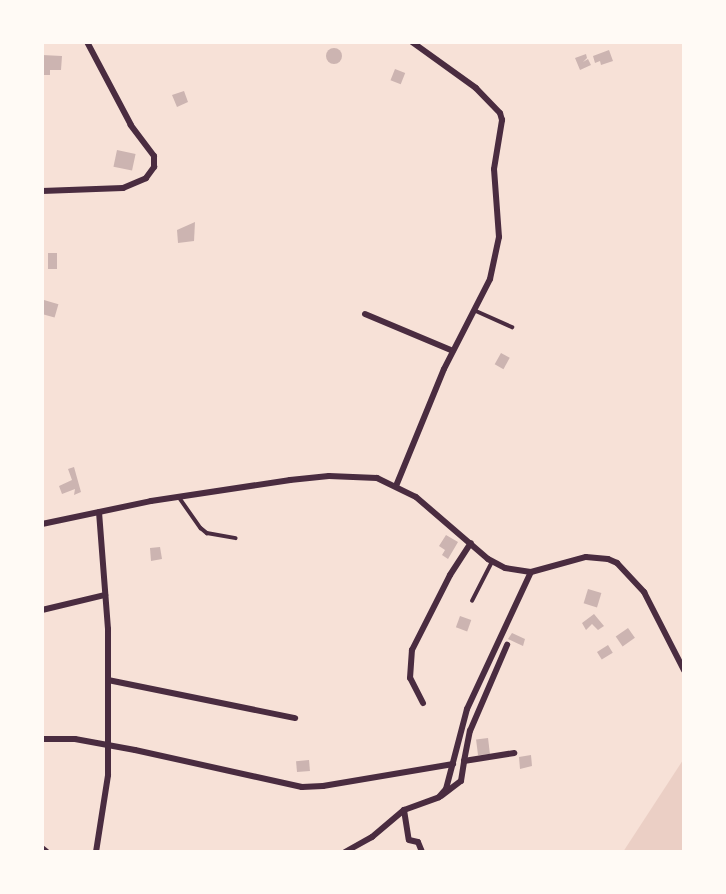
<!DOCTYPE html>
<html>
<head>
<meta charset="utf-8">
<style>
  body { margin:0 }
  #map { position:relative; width:726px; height:894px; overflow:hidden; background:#f7e1d7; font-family:Helvetica,sans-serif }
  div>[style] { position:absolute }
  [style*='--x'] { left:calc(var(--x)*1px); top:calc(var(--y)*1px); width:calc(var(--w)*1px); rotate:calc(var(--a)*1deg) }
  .green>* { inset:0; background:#ebcfc5 }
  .building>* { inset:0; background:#ccb4b1; transform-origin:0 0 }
  .round { border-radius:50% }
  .service>* { height:3.5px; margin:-1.75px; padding:0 1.75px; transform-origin:1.75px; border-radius:1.75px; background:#4a2c40 }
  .minor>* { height:6px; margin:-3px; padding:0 3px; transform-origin:3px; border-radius:3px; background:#4a2c40 }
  span { translate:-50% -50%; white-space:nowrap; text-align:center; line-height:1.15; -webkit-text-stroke:5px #fffaf5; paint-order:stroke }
  .frame { position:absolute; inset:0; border:44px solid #fffaf5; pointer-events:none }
</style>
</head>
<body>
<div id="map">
  <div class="green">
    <div style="clip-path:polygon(683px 760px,684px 852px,623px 852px)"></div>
  </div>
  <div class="building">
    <div class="round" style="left:326px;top:48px;width:16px;height:16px"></div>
    <div style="clip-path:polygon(609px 50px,613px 61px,601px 65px,600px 61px,595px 63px,593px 56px)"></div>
    <div style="clip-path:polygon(586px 54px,587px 58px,583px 62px,588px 59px,591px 65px,580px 70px,575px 58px)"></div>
    <div style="clip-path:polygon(42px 55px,62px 56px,61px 70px,50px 70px,50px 75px,42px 75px)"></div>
    <div style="left:395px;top:69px;width:11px;height:12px;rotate:22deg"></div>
    <div style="clip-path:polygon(184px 91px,188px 102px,177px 107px,172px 95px)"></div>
    <div style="left:117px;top:150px;width:19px;height:17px;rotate:12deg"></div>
    <div style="clip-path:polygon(195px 222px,194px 241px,178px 243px,177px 230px)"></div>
    <div style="left:48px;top:253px;width:9px;height:16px"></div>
    <div style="left:44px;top:300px;width:15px;height:14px;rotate:16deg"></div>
    <div style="left:501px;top:353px;width:10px;height:13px;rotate:29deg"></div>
    <div style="clip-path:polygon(74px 467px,81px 492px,74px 495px,75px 489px,62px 494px,59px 486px,72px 480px,68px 469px)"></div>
    <div style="clip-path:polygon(446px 535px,458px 542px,448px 559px,442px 555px,445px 550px,439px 546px)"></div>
    <div style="clip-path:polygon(160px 547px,162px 559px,151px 561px,150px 548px)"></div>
    <div style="left:588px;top:589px;width:14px;height:15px;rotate:17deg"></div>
    <div style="clip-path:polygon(594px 614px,604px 626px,598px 630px,592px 624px,586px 630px,582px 623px)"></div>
    <div style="left:460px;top:616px;width:12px;height:12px;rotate:20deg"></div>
    <div style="left:628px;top:628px;width:12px;height:15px;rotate:55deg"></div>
    <div style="clip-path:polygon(512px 633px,525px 639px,523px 646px,508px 639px)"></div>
    <div style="left:608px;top:645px;width:9px;height:13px;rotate:58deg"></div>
    <div style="left:488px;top:738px;width:16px;height:12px;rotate:83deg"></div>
    <div style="clip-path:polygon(531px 755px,532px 766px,520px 769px,519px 757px)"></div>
    <div style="left:309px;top:760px;width:11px;height:13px;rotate:85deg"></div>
  </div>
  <div class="service">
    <div style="--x:474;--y:310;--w:42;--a:24.1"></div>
    <div style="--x:179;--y:497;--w:38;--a:55"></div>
    <div style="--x:201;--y:528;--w:8;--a:40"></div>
    <div style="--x:207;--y:533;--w:29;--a:10"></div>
    <div style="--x:472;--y:601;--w:44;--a:-62.9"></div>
  </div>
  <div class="minor">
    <div style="--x:42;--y:191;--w:81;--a:-2.1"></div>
    <div style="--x:123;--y:188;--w:25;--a:-23"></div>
    <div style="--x:146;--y:178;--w:14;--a:-54"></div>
    <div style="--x:154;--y:167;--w:11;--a:-90"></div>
    <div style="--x:154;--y:156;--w:39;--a:-127"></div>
    <div style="--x:131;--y:125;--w:94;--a:-117.9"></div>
    <div style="--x:365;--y:314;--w:95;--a:22.8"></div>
    <div style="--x:396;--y:486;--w:126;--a:-67.7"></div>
    <div style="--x:444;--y:369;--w:101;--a:-62.9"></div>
    <div style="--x:490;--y:279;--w:43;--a:-77.9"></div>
    <div style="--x:499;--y:237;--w:68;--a:-94.2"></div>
    <div style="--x:494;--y:169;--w:50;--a:-80.7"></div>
    <div style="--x:502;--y:120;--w:7;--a:-106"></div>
    <div style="--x:500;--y:113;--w:35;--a:-134"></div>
    <div style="--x:476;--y:88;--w:79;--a:-144.3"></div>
    <div style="--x:42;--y:524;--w:111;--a:-11.9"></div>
    <div style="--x:151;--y:501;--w:141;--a:-8.6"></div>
    <div style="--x:290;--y:480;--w:39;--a:-6"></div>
    <div style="--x:329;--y:476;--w:48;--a:2.4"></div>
    <div style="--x:377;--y:478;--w:43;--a:26"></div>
    <div style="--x:416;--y:497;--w:95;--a:40.7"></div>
    <div style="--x:488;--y:559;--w:19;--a:28"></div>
    <div style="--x:505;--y:568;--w:26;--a:9"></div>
    <div style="--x:531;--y:572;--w:57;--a:-15.3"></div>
    <div style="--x:586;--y:557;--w:22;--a:5"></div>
    <div style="--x:608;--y:559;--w:10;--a:24"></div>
    <div style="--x:617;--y:563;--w:40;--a:47"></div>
    <div style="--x:644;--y:592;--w:88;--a:62.9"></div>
    <div style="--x:42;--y:610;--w:65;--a:-13.4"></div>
    <div style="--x:108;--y:680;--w:191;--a:11.5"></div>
    <div style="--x:423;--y:703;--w:28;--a:-117"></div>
    <div style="--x:410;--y:678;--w:28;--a:-86"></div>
    <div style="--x:412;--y:650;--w:84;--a:-63.1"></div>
    <div style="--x:450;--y:575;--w:38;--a:-57"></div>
    <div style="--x:42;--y:739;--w:33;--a:0"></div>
    <div style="--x:75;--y:739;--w:61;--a:10.4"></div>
    <div style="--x:135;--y:750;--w:171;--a:12.5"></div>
    <div style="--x:302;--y:787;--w:21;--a:-3"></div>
    <div style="--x:323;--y:786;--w:132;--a:-9.6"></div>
    <div style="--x:464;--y:761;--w:31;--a:-79"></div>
    <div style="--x:470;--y:731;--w:94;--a:-66.7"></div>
    <div style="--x:441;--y:796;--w:25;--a:-37"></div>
    <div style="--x:461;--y:781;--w:20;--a:-81"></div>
    <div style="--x:464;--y:761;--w:51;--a:-9.1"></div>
    <div style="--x:404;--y:810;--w:30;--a:81"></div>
    <div style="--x:409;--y:840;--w:9;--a:13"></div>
    <div style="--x:418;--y:842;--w:11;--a:68"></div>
    <div style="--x:42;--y:848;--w:6;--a:39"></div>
    <div style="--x:96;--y:852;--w:78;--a:-81.1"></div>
    <div style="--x:108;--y:775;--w:146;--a:-90"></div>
    <div style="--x:108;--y:629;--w:117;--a:-94.4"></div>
    <div style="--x:345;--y:852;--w:31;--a:-29"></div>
    <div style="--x:372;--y:837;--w:42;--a:-40.2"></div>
    <div style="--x:404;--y:810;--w:37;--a:-20"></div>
    <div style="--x:439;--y:797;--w:11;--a:-49"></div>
    <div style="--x:446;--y:789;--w:83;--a:-75.3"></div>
    <div style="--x:467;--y:709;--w:151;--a:-65"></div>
  </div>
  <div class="frame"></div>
</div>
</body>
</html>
